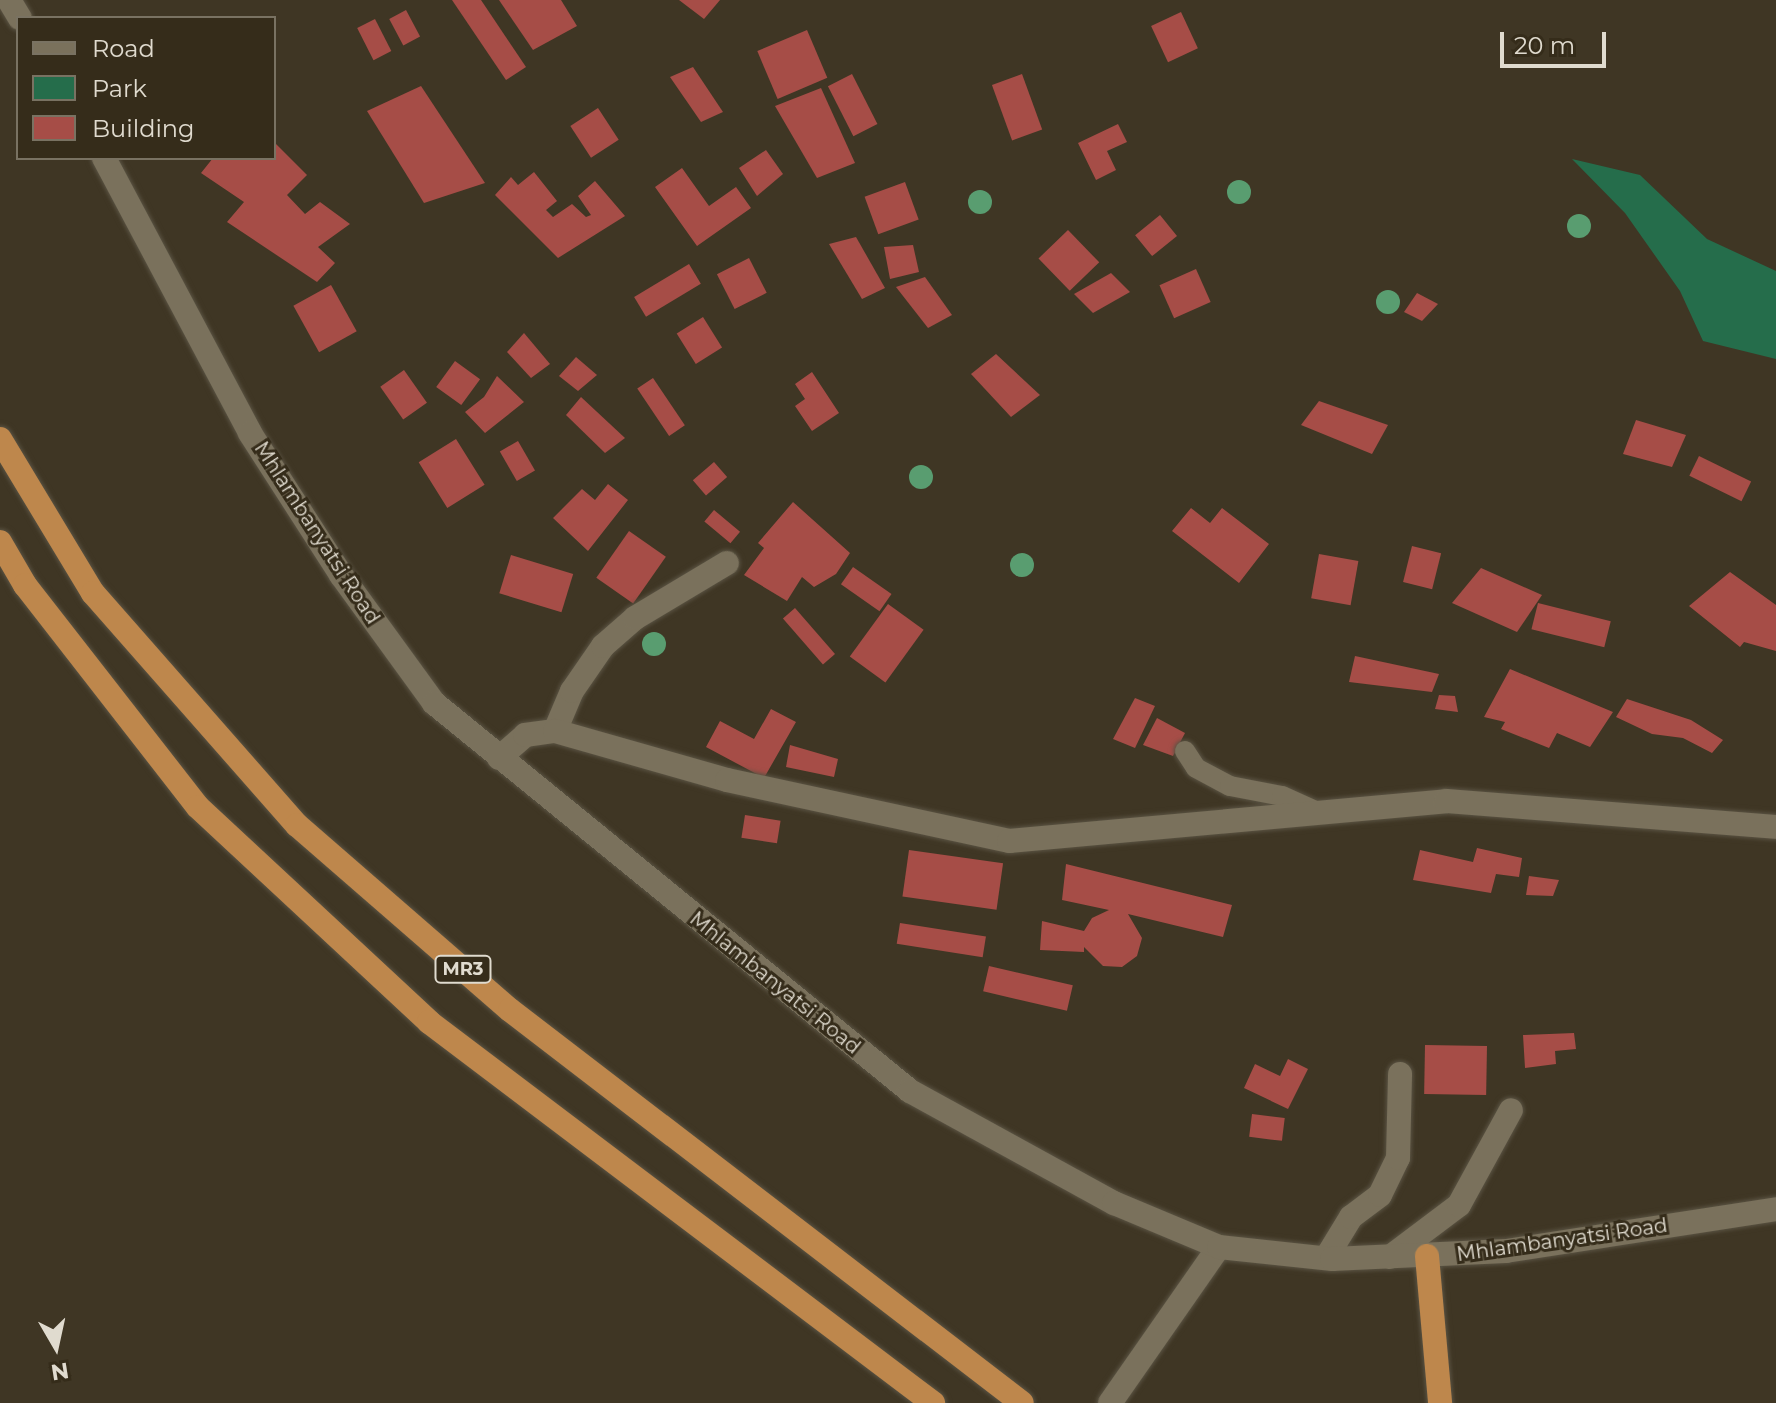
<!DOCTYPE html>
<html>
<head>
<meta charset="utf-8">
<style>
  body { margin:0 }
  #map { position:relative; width:1776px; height:1403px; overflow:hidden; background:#3f3624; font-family:Montserrat,sans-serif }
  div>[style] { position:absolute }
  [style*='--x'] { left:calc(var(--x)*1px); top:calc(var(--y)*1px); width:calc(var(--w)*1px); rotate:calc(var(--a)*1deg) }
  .green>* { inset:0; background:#256d4b }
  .building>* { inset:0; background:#a64d47; transform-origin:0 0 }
  .roads { filter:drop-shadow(0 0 2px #5a5343) drop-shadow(0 0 2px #5a5343) }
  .lane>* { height:20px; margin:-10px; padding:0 10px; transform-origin:10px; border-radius:10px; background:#7a715c }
  .street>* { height:24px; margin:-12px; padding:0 12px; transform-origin:12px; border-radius:12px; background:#7a715c }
  .secondary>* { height:24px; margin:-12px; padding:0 12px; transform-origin:12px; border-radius:12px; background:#7a715c }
  .highway>* { height:24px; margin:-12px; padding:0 12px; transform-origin:12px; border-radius:12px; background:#be874c }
  .trees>* { width:24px; height:24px; margin:-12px; border-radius:50%; background:#599d70 }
  span { translate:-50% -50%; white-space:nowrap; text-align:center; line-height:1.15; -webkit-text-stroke:6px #352c1a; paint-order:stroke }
  .shield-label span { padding:2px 6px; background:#352c1a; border:2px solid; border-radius:6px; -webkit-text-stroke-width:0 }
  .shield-label { font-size:18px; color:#e0dbcf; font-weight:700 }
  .street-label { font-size:20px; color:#e0dbcf }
  .legend { position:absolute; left:16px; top:16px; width:260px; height:144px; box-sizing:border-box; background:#352c1a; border:2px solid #797262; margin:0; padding:10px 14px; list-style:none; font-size:24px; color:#e0dbcf }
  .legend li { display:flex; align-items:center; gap:16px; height:40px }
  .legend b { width:40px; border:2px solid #797262 }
  .north { position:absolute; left:16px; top:1307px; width:80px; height:80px; -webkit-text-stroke:6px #352c1a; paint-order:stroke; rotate:171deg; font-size:22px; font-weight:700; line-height:32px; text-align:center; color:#e0dbcf }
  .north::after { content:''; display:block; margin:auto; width:28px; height:36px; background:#e0dbcf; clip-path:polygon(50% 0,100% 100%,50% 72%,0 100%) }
  .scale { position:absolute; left:1500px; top:32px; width:106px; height:36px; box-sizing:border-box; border:4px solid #e0dbcf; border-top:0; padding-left:10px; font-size:24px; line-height:28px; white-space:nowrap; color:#e0dbcf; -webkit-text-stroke:6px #352c1a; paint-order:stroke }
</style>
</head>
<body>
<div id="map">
  <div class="green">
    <div style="clip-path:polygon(1572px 159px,1640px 175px,1707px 239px,1776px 271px,1776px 359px,1703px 341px,1680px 291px,1625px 213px)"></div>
  </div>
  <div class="building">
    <div style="clip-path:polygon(452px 0,481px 0,526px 67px,506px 80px)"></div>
    <div style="clip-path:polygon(499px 0,561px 0,577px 26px,533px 50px)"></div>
    <div style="clip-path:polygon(679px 0,720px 0,704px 19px)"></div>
    <div style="left:406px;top:10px;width:30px;height:19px;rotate:62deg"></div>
    <div style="left:1181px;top:12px;width:40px;height:33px;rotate:65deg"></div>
    <div style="left:375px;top:19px;width:36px;height:20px;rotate:63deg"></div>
    <div style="left:807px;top:30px;width:52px;height:54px;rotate:67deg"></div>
    <div style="clip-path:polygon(693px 67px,723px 112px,701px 122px,670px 77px)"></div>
    <div style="left:852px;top:74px;width:56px;height:27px;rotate:63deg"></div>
    <div style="left:1022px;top:74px;width:59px;height:32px;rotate:70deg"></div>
    <div style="clip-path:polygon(421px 86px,485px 183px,424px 203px,367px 111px)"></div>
    <div style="clip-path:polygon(821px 88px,855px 163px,817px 178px,775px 106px)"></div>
    <div style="left:598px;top:108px;width:38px;height:33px;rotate:57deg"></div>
    <div style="clip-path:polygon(1118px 124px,1127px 142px,1107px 151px,1116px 170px,1096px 180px,1078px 143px)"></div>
    <div style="clip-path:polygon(274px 142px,307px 175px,287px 195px,305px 214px,320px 202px,350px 224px,318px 247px,335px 263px,317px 282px,227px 222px,244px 202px,201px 173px,213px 158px,274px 158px)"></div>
    <div style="clip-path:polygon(766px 150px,783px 174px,757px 196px,739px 168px)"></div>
    <div style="clip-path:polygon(682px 168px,709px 206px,736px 187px,751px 208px,697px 246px,655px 187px)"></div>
    <div style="clip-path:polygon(534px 172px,557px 201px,546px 210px,553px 217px,572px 204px,586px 217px,591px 215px,578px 196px,595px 181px,625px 216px,558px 258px,495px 195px,511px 177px,518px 185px)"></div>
    <div style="left:905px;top:182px;width:40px;height:43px;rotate:70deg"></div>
    <div style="left:1160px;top:215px;width:27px;height:32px;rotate:51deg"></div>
    <div style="left:1068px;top:230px;width:45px;height:41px;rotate:46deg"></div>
    <div style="clip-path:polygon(856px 237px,885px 288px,862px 299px,829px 244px)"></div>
    <div style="clip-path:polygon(913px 245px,919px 272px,890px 279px,884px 247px)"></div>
    <div style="left:749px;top:258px;width:39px;height:36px;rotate:63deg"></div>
    <div style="left:689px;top:264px;width:23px;height:64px;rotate:59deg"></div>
    <div style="left:1196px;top:269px;width:36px;height:40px;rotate:66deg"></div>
    <div style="clip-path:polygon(1111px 273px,1130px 292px,1093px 313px,1074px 294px)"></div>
    <div style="clip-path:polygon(925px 277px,952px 315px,928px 328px,896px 287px)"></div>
    <div style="left:331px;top:285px;width:53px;height:43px;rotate:61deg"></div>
    <div style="clip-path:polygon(1417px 293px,1438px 304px,1422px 321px,1404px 312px)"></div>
    <div style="left:703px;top:317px;width:36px;height:31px;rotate:58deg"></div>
    <div style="clip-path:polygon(524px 333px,550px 364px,531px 378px,507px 352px)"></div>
    <div style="clip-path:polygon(996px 354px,1040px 395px,1011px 417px,971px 374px)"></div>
    <div style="clip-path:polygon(576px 357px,597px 375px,578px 391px,559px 376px)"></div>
    <div style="left:455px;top:361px;width:31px;height:32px;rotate:36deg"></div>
    <div style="left:404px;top:370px;width:40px;height:29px;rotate:55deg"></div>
    <div style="clip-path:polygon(812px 372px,839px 413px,812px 431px,795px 406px,805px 399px,795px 384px)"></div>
    <div style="clip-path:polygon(497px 376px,524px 402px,485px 433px,465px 412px,484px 397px)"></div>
    <div style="left:653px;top:378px;width:57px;height:19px;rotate:56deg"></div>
    <div style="clip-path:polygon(581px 397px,625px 438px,605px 453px,566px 415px)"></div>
    <div style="clip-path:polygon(1319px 401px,1388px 425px,1372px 454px,1301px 425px)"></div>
    <div style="clip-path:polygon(1636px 420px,1686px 435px,1672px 467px,1623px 454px)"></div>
    <div style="left:456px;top:439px;width:54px;height:44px;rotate:58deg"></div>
    <div style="left:518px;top:441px;width:34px;height:21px;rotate:60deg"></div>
    <div style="left:1699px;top:456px;width:58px;height:22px;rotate:26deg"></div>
    <div style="left:714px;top:462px;width:20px;height:28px;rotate:49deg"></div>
    <div style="clip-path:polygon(608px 484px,628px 500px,588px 551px,553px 518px,582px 489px,595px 500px)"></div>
    <div style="clip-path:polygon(793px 502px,850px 553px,836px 574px,814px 587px,802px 577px,787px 601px,744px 575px,764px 548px,758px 543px)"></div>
    <div style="clip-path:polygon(1191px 508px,1210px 523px,1222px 508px,1269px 544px,1239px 583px,1172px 531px)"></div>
    <div style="left:714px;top:510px;width:34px;height:15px;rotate:40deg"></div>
    <div style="left:629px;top:531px;width:45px;height:57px;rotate:35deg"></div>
    <div style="left:1412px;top:546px;width:30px;height:37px;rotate:14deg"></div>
    <div style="left:1319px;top:554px;width:40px;height:45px;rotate:10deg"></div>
    <div style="left:511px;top:555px;width:65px;height:40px;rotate:17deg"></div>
    <div style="left:853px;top:567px;width:47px;height:21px;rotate:35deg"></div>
    <div style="clip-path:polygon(1481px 568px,1542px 595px,1517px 632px,1452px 603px)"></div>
    <div style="clip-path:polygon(1730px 572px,1776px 605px,1776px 651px,1744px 642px,1740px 647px,1689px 606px)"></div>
    <div style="left:1538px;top:603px;width:75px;height:27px;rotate:14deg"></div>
    <div style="left:888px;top:604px;width:44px;height:65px;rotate:36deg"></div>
    <div style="left:795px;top:608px;width:61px;height:16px;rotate:49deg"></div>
    <div style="clip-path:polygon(1355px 656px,1439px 674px,1432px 692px,1349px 682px)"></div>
    <div style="clip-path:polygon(1510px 669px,1613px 712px,1590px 747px,1557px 733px,1549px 748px,1501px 729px,1505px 722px,1484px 717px)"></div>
    <div style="clip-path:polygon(1439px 695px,1455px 696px,1458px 712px,1435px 709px)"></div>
    <div style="clip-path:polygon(1135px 698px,1155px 706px,1135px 748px,1113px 739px)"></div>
    <div style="clip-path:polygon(1627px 699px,1691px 720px,1723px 740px,1712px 753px,1683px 738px,1652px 734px,1616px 717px)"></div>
    <div style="clip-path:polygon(771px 709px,796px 722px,764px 778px,706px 747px,720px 721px,754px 739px)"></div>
    <div style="clip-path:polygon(1157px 718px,1185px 733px,1173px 756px,1143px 745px)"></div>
    <div style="clip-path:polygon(790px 745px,838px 759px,834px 777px,786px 767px)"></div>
    <div style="left:745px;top:815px;width:36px;height:23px;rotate:9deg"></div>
    <div style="clip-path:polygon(1477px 848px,1522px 858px,1519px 877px,1496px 874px,1491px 893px,1413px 880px,1420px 850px,1473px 862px)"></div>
    <div style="left:909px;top:850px;width:95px;height:47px;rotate:8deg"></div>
    <div style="clip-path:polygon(1066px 864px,1232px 905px,1223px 937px,1128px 914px,1142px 938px,1137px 956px,1122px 967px,1103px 966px,1084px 947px,1084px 952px,1040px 950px,1042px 921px,1084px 931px,1092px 918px,1109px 910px,1062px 900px)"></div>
    <div style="clip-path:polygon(1529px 876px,1559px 880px,1553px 896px,1526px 895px)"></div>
    <div style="left:900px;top:923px;width:87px;height:21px;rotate:9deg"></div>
    <div style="left:989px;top:966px;width:86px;height:26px;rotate:13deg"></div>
    <div style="clip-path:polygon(1574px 1033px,1576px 1049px,1555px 1051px,1556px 1064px,1525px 1068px,1523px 1035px)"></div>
    <div style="left:1425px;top:1045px;width:62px;height:49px;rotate:1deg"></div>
    <div style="clip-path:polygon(1288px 1059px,1308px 1069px,1288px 1109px,1244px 1088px,1255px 1064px,1280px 1076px)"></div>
    <div style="left:1252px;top:1114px;width:33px;height:23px;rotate:7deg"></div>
  </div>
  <div class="roads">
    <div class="lane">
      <div style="--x:1185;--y:751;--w:20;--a:57"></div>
      <div style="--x:1196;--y:768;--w:38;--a:28"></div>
      <div style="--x:1230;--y:786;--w:53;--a:10.9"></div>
      <div style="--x:1282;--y:796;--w:37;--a:24"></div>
    </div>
    <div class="street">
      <div style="--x:555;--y:731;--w:43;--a:-67"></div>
      <div style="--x:572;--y:691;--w:55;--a:-55.4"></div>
      <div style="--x:603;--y:646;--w:43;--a:-41.2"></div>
      <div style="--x:635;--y:618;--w:107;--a:-30.9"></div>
      <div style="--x:499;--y:758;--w:35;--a:-41"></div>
      <div style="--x:525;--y:735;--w:30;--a:-8"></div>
      <div style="--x:555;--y:731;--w:179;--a:15.9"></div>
      <div style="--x:727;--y:780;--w:289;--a:12.2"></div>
      <div style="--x:1009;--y:841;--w:439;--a:-5.2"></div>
      <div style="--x:1446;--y:801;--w:331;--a:4.5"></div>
      <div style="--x:1390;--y:1257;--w:86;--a:-37"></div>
      <div style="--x:1459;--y:1205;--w:108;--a:-61.3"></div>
      <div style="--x:1326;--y:1258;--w:48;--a:-58.6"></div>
      <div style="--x:1351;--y:1217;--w:36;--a:-37"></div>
      <div style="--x:1380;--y:1195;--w:41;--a:-64.1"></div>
      <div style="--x:1398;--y:1158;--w:84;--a:-88.6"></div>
      <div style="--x:1110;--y:1403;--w:190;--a:-55.1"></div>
    </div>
    <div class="secondary">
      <div style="--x:9;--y:0;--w:21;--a:59"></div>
      <div style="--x:104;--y:158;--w:311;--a:62"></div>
      <div style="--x:250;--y:433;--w:169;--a:57.3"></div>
      <div style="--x:341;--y:575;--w:158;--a:54"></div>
      <div style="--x:434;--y:703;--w:614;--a:39.18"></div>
      <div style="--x:910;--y:1091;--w:233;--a:28.8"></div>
      <div style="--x:1114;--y:1203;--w:114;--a:22.7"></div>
      <div style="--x:1219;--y:1247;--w:114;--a:6.1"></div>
      <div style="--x:1332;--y:1259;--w:174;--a:-2.6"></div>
      <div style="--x:1506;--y:1251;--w:273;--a:-8.8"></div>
    </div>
    <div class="highway">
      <div style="--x:0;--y:439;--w:180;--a:58.9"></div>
      <div style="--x:93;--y:593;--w:309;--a:48.7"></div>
      <div style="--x:297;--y:825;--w:282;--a:41"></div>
      <div style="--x:510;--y:1010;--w:645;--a:37.51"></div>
      <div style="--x:0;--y:542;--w:50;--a:59.8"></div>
      <div style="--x:25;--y:585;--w:281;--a:52.1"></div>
      <div style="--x:198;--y:807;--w:316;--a:42.9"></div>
      <div style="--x:429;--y:1022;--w:632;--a:37.09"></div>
      <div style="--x:1427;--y:1256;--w:148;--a:84.9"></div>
    </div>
  </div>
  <div class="trees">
    <div style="left:1239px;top:192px"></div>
    <div style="left:980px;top:202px"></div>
    <div style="left:1579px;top:226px"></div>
    <div style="left:1388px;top:302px"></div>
    <div style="left:921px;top:477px"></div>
    <div style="left:1022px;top:565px"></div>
    <div style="left:654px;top:644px"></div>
  </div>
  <div class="shield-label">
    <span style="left:463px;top:969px">MR3</span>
  </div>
  <div class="street-label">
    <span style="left:317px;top:533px;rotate:57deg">Mhlambanyatsi Road</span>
    <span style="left:775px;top:983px;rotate:39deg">Mhlambanyatsi Road</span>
    <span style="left:1562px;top:1240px;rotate:-8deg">Mhlambanyatsi Road</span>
  </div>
  <ul class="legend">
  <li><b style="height:10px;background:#7a715c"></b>Road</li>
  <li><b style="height:22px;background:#256d4b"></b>Park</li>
  <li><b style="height:22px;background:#a64d47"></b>Building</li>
  </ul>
  <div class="north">N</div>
  <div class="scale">20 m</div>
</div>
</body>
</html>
